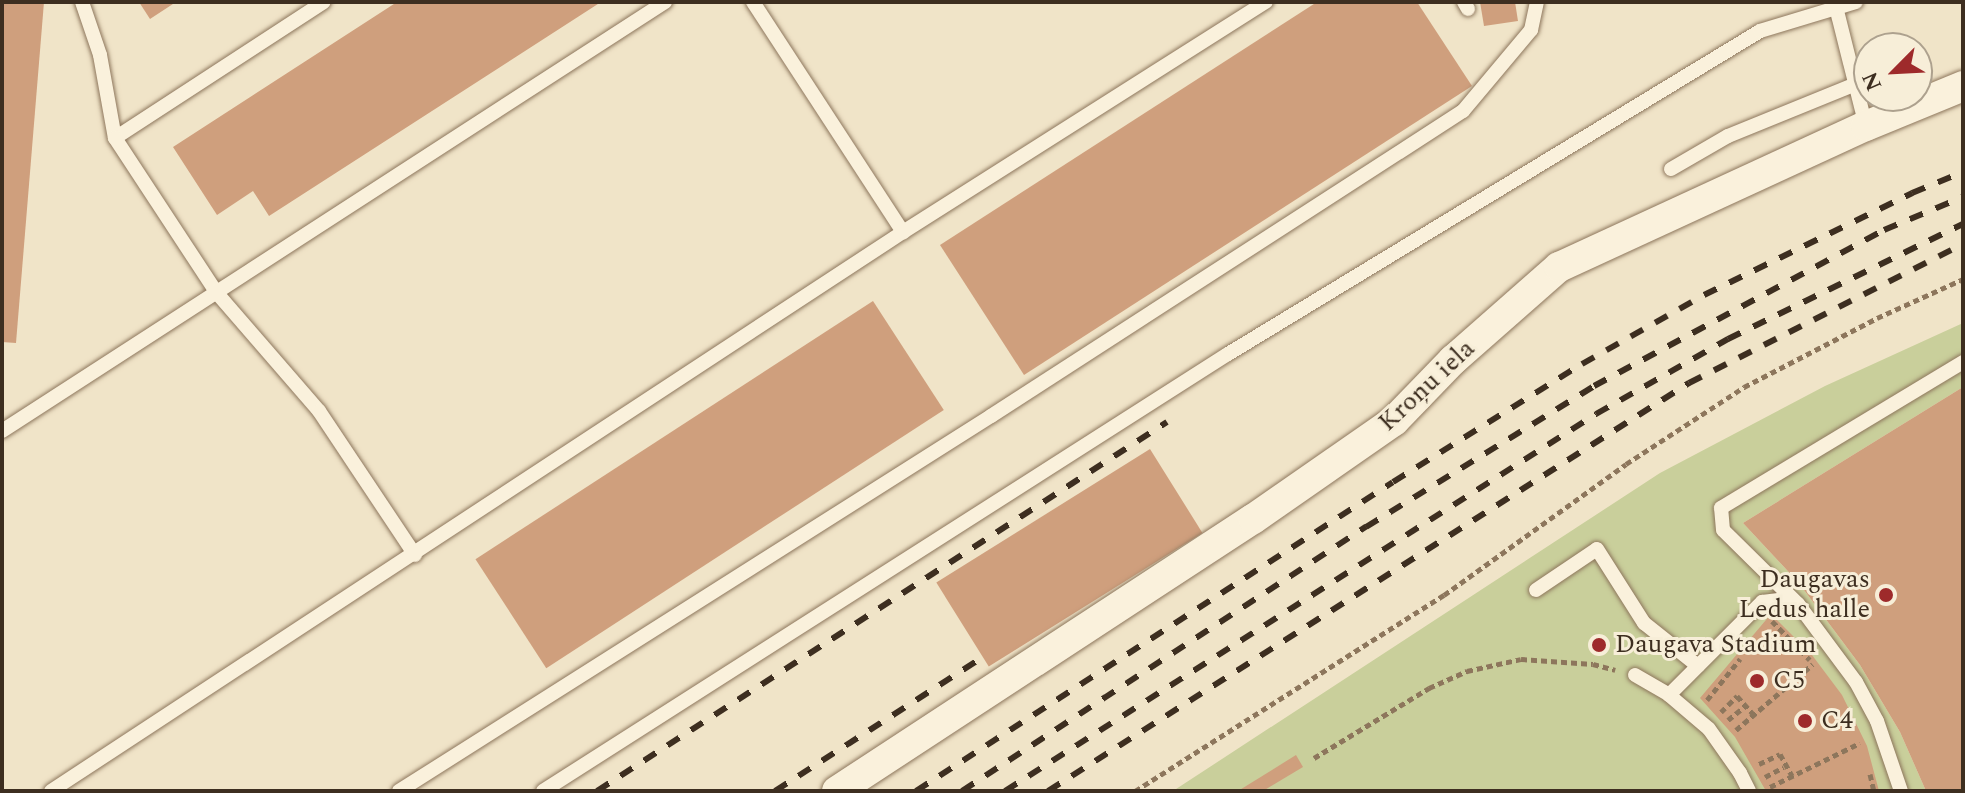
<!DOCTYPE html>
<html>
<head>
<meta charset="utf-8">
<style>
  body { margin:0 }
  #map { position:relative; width:1965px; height:793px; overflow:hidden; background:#f0e4c8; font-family:Spectral,serif }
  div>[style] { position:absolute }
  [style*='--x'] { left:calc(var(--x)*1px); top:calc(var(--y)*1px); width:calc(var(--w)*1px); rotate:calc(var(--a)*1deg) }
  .green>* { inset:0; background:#c9cf9b }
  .building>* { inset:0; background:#cf9f7d; transform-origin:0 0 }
  .path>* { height:5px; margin-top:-2.5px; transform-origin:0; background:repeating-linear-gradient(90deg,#8d765c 0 6px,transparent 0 10px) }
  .roads { filter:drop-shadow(0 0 2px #8d765c) drop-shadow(0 0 2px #8d765c) }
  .service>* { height:14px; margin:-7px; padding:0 7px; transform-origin:7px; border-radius:7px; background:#faf1dc }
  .minor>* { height:30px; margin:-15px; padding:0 15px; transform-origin:15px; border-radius:15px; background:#faf1dc }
  .rail>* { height:6px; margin-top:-3px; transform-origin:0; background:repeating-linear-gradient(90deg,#3d2e20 0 14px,transparent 0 28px) }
  .dots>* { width:22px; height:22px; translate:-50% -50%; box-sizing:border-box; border:4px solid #f7eed8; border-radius:50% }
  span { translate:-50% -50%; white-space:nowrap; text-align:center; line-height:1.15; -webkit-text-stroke:6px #f7eed8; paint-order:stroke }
  .street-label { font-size:26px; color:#3d2e20 }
  .poi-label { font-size:26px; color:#3d2e20 }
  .right { translate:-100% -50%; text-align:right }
  .left { translate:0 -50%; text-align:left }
  .frame { position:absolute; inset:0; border:4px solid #3d2e20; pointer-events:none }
  .north { position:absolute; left:1853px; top:32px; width:80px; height:80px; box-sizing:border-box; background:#f7eed8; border:2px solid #ada18e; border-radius:50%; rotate:246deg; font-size:22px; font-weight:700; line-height:32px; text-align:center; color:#3d2e20 }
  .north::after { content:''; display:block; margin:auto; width:28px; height:36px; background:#9e2a2b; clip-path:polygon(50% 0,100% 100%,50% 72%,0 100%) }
</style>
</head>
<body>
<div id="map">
  <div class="green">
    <div style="clip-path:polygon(1963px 323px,1963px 387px,1743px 523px,1798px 582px,1860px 665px,1900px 732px,1926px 791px,1173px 791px,1660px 473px,1825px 386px)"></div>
  </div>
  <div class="building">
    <div style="clip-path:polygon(2px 2px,44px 2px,16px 343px,2px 342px)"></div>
    <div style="clip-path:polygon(139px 2px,176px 2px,150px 19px)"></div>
    <div style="clip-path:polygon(397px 2px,601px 2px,269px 216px,253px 191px,217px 215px,173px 147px)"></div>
    <div style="clip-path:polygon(1317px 2px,1417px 2px,1472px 86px,1024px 375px,940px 245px)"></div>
    <div style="clip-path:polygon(1480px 2px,1515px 2px,1518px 21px,1484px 26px)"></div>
    <div style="left:873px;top:301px;width:130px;height:474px;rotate:57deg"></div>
    <div style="clip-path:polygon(1963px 387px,1963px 791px,1926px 791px,1900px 732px,1860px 665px,1798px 582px,1743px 523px)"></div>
    <div style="left:1150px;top:449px;width:99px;height:252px;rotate:58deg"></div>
    <div style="clip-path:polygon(1771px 614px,1812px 655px,1842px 695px,1867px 746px,1879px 791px,1766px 791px,1735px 737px,1700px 698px)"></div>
    <div style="clip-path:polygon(1296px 755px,1303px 767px,1263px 791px,1238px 791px)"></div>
  </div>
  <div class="path">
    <div style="--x:1772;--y:621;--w:54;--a:45.7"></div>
    <div style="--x:1707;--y:700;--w:53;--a:-51.2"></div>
    <div style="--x:1721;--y:712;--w:23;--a:-45"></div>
    <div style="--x:1737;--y:696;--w:24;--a:48"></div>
    <div style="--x:1728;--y:720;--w:21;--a:-39"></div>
    <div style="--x:1736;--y:730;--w:101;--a:-40.6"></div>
    <div style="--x:1314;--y:758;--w:135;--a:-31.3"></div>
    <div style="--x:1429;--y:688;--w:42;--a:-24.1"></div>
    <div style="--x:1467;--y:671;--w:55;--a:-12.5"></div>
    <div style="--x:1521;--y:659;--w:72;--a:4"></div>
    <div style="--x:1593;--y:664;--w:23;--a:15"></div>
    <div style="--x:1759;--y:764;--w:23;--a:-25"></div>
    <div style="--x:1780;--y:754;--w:25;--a:61"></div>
    <div style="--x:1870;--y:774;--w:17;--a:77"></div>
    <div style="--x:1765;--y:777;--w:21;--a:-28"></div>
    <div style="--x:1770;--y:787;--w:100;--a:-26.1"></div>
    <div style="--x:1135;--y:791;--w:366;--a:-32.4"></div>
    <div style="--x:1444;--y:595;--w:224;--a:-35.7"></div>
    <div style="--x:1626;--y:464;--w:141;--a:-33.1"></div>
    <div style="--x:1744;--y:387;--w:150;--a:-27.4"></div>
    <div style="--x:1877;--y:318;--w:94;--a:-24.4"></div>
  </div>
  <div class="roads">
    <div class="service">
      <div style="--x:82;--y:2;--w:56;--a:71.2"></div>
      <div style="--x:100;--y:55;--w:84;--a:79.8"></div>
      <div style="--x:115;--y:138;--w:249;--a:-33.1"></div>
      <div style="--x:753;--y:2;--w:275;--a:56.9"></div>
      <div style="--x:1464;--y:2;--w:8;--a:60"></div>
      <div style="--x:1836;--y:7;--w:123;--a:75.9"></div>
      <div style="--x:115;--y:138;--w:184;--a:56.7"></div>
      <div style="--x:216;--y:292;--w:157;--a:49.1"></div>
      <div style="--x:319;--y:411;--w:173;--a:56.3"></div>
      <div style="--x:1671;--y:169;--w:66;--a:-30.1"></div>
      <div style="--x:1728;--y:136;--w:138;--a:-22.1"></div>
      <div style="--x:2;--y:431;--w:790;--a:-32.91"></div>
      <div style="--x:1536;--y:590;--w:73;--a:-33.9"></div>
      <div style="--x:1597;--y:549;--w:88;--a:57.6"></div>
      <div style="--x:1644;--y:623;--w:69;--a:38.5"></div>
      <div style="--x:1798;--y:604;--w:105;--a:-135.4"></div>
      <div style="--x:1723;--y:530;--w:22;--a:-95"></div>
      <div style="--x:1721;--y:508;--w:283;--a:-31.1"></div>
      <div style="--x:1635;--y:675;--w:39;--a:30"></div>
      <div style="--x:1669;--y:695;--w:52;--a:40.4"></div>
      <div style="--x:1709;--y:729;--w:54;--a:54.8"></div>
      <div style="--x:1740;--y:773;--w:20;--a:63"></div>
      <div style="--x:1669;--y:695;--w:132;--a:-45"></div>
      <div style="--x:1762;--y:602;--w:17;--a:-7"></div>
      <div style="--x:1779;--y:600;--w:19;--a:12"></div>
      <div style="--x:1798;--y:604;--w:97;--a:53.4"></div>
      <div style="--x:1856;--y:682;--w:44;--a:61.7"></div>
      <div style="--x:1877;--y:721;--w:74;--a:71.1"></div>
      <div style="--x:51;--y:791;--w:1019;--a:-33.27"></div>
      <div style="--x:903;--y:232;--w:430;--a:-32.4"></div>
      <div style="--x:399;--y:791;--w:701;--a:-32.35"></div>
      <div style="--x:991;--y:416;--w:562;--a:-32.87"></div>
      <div style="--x:1463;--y:111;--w:106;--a:-50"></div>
      <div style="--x:1531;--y:30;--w:29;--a:-78"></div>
      <div style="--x:543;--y:791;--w:813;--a:-32.54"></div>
      <div style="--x:1228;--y:354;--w:622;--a:-31.26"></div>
      <div style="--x:1760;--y:31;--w:100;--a:-16.8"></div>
    </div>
    <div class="minor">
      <div style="--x:837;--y:791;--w:497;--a:-33.2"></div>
      <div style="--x:1253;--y:519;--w:172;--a:-34.8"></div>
      <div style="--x:1394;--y:421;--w:85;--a:-46"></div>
      <div style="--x:1453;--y:360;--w:141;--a:-41.3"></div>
      <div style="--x:1559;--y:267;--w:338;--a:-24.7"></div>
      <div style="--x:1866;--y:126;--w:105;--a:-22.4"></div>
    </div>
  </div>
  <div class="rail">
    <div style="--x:597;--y:791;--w:679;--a:-32.92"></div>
    <div style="--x:775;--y:791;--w:245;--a:-32.8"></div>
    <div style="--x:916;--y:791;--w:568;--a:-32.94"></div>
    <div style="--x:1393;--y:482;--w:223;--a:-32"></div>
    <div style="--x:1582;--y:364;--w:140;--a:-29.5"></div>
    <div style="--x:1704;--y:295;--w:232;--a:-26.1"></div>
    <div style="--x:1912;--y:193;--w:55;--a:-22.4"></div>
    <div style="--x:962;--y:791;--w:483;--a:-33.2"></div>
    <div style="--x:1366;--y:527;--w:268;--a:-31.7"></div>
    <div style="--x:1594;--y:386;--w:329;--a:-28.3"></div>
    <div style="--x:1884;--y:230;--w:86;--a:-22.7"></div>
    <div style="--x:1005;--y:791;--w:701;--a:-32.53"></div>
    <div style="--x:1596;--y:414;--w:152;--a:-29.6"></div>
    <div style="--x:1728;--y:339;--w:262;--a:-26.1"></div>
    <div style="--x:1048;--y:791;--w:760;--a:-32.48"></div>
    <div style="--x:1689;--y:383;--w:307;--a:-26.9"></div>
  </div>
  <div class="dots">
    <div style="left:1886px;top:595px;background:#9e2a2b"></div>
    <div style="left:1599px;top:645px;background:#9e2a2b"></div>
    <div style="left:1757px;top:681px;background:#9e2a2b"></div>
    <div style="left:1805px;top:721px;background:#9e2a2b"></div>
  </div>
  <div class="street-label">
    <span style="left:1427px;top:386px;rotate:-43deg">Kroņu iela</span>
  </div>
  <div class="poi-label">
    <span class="right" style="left:1870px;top:595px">Daugavas<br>Ledus halle</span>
    <span class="left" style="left:1615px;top:645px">Daugava Stadium</span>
    <span class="left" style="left:1773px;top:681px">C5</span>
    <span class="left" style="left:1821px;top:721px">C4</span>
  </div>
  <div class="frame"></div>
  <div class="north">N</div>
</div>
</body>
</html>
